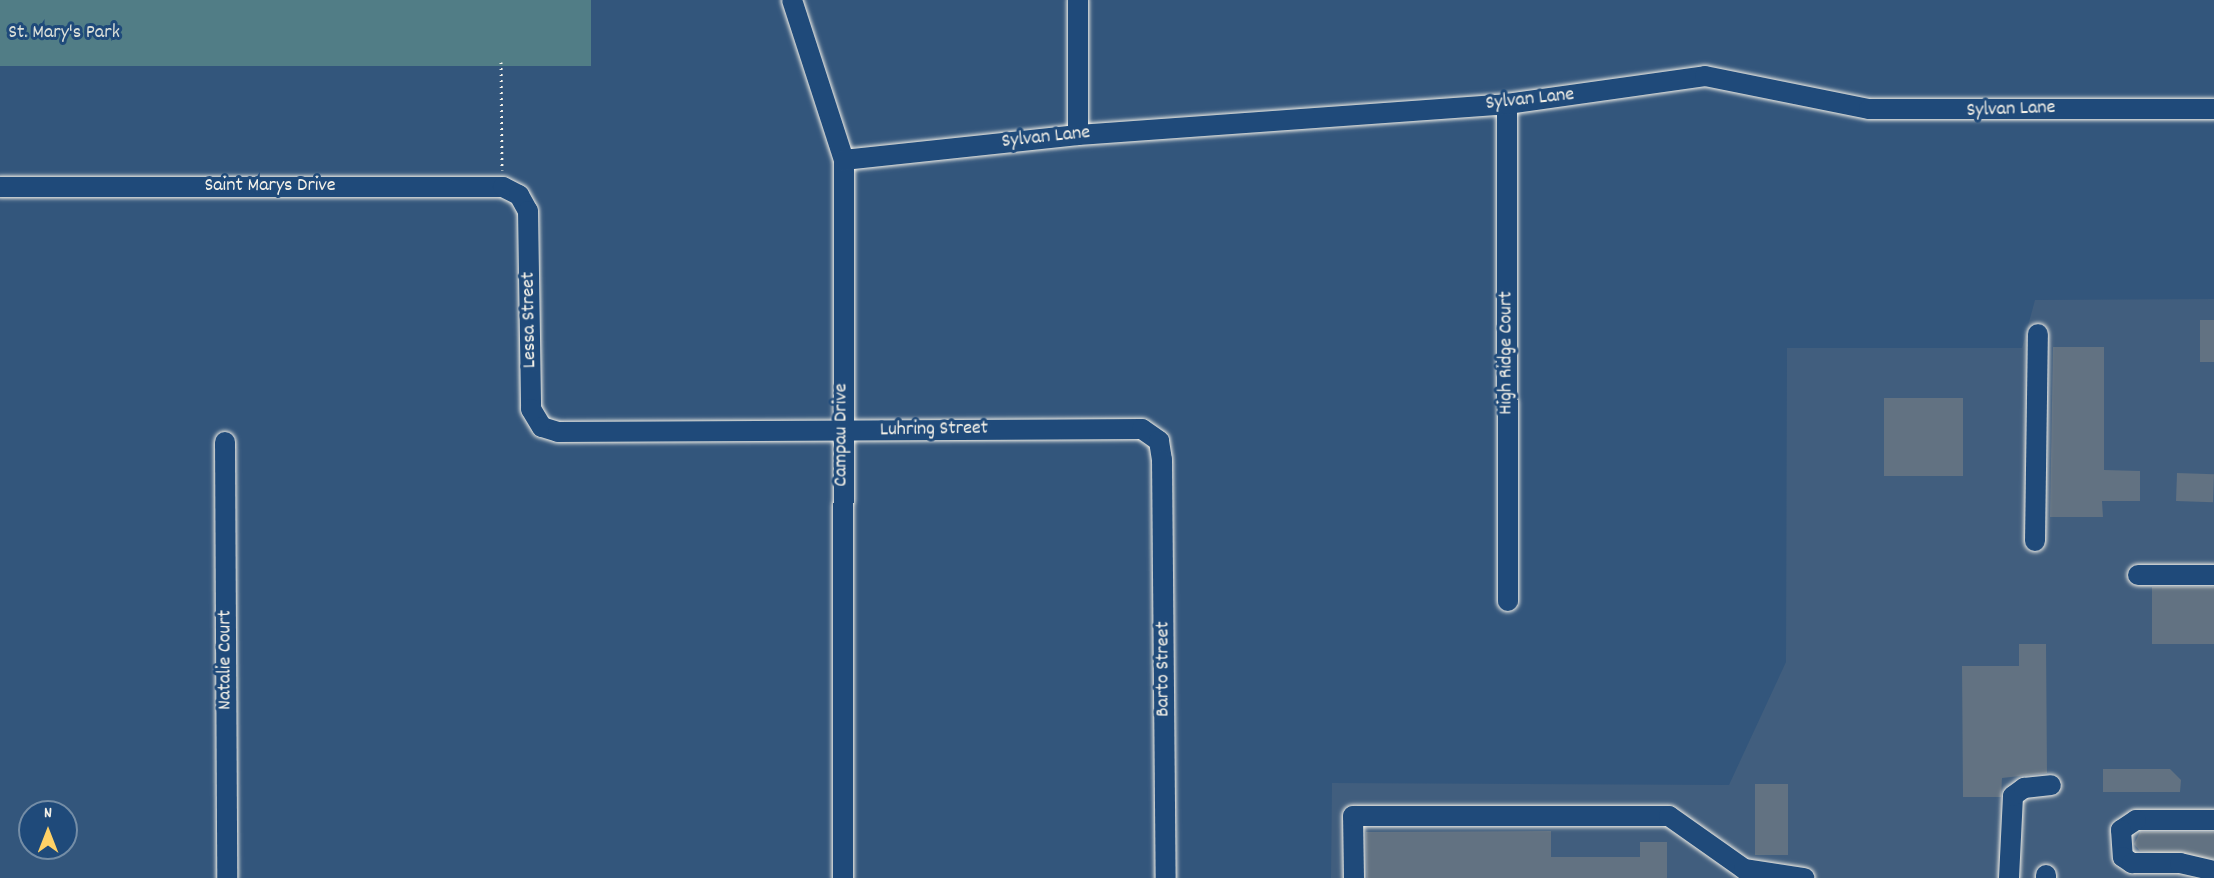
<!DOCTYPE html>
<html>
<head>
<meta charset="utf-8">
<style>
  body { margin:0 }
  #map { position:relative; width:2214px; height:878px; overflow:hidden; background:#33567c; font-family:Dekko,sans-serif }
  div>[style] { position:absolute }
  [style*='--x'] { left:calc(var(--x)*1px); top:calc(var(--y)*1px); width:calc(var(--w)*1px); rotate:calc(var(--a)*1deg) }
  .built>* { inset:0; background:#415e7e }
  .green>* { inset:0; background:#517d86; transform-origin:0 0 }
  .building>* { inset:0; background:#627282; transform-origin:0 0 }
  .path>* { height:3px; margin-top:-1.5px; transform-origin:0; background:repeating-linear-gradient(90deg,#f4f1e8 0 1.5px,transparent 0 6px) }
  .roads { filter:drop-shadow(0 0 2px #f4f1e8) drop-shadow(0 0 2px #f4f1e8) }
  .minor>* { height:20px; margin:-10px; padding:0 10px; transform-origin:10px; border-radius:10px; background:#1f4a7a }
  span { translate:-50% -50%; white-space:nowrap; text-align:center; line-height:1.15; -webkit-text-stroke:6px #1f4a7a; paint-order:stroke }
  .park-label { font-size:20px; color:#dce0d9 }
  .street-label { font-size:20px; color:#f4f1e8 }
  .north { position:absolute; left:18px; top:800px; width:60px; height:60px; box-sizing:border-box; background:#1f4a7a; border:2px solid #748da6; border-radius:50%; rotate:0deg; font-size:16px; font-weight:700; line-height:24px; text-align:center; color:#f4f1e8 }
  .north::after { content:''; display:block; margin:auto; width:21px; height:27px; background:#ffd166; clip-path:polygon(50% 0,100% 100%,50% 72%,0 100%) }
</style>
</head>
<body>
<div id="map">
  <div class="built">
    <div style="clip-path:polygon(2214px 299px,2214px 878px,1331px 878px,1332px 783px,1729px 785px,1786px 662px,1787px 348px,2022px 348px,2035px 300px)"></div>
  </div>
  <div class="green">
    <div style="left:0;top:0;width:591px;height:66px"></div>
  </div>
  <div class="building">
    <div style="left:2200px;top:320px;width:14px;height:42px"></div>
    <div style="clip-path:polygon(2053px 347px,2104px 347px,2104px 470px,2140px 471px,2140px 501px,2102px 501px,2103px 517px,2050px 517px)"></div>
    <div style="left:1884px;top:398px;width:79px;height:78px"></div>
    <div style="left:2177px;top:473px;width:37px;height:28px;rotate:2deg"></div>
    <div style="left:2152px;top:587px;width:62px;height:57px"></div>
    <div style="clip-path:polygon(2019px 644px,2046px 644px,2047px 773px,2002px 778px,2001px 797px,1963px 797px,1962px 666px,2019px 666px)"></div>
    <div style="clip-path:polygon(2103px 769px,2170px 769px,2181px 780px,2180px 792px,2103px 792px)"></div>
    <div style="left:1755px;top:784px;width:33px;height:71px"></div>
    <div style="clip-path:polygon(1551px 831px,1551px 857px,1640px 857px,1640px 842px,1667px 842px,1667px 878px,1367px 878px,1366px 832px)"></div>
    <div style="clip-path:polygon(2140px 832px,2214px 832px,2214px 859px,2140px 851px,2134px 844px)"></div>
  </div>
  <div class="path">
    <div style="--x:501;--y:62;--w:108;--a:89.5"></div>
  </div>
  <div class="roads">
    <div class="minor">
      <div style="--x:792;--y:0;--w:168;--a:72"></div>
      <div style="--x:844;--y:160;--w:718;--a:90.08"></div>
      <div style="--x:1078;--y:0;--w:135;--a:90"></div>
      <div style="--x:1507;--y:104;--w:497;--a:89.9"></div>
      <div style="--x:844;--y:160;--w:235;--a:-6.1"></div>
      <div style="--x:1078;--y:135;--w:430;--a:-4.1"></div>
      <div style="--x:1507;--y:104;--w:200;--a:-8"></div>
      <div style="--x:1705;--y:76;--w:167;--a:11.4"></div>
      <div style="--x:1869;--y:109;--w:345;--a:0"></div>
      <div style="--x:0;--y:187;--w:503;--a:0"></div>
      <div style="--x:503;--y:187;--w:18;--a:27"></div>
      <div style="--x:519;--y:195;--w:18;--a:61"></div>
      <div style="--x:528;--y:211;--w:198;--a:89.1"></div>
      <div style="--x:531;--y:409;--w:21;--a:59"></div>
      <div style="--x:542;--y:427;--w:17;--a:17"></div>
      <div style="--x:558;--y:432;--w:584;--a:-0.29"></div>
      <div style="--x:1142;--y:429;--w:21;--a:35"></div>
      <div style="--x:1159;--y:441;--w:19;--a:81"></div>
      <div style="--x:1162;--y:460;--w:418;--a:89.5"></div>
      <div style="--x:225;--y:442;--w:436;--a:89.7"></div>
      <div style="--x:2035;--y:541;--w:207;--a:-89.2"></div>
      <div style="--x:2138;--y:575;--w:76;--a:0"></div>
      <div style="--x:2214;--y:820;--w:78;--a:180"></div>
      <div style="--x:2136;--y:820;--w:18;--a:146"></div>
      <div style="--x:2121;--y:830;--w:27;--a:86"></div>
      <div style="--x:2123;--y:857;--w:11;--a:34"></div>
      <div style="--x:2132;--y:863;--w:48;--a:0"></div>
      <div style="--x:2180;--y:863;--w:35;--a:13"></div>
      <div style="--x:1354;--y:878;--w:62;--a:-90.9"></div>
      <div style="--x:1353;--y:816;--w:316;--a:0"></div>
      <div style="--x:1669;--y:816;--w:92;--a:35.2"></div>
      <div style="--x:1744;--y:869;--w:61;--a:8.5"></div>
      <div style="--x:2009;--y:878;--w:82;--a:-87.2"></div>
      <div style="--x:2013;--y:796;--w:14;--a:-36"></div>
      <div style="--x:2024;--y:788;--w:27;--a:-6"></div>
      <div style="--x:2046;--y:878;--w:3;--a:-90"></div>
    </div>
  </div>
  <div class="park-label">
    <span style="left:64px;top:33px">St. Mary's Park</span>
  </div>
  <div class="street-label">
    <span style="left:1530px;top:100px;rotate:-6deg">Sylvan Lane</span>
    <span style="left:2011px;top:110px;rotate:-2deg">Sylvan Lane</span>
    <span style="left:1046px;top:138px;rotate:-6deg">Sylvan Lane</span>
    <span style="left:270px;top:186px">Saint Marys Drive</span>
    <span style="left:530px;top:320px;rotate:-91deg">Lessa Street</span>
    <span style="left:1507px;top:353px;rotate:-90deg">High Ridge Court</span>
    <span style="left:934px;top:430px;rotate:-1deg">Luhring Street</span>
    <span style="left:842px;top:435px;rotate:-90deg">Campau Drive</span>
    <span style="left:226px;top:660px;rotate:-90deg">Natalie Court</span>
    <span style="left:1164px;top:669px;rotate:-90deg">Barto Street</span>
  </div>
  <div class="north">N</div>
</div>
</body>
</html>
